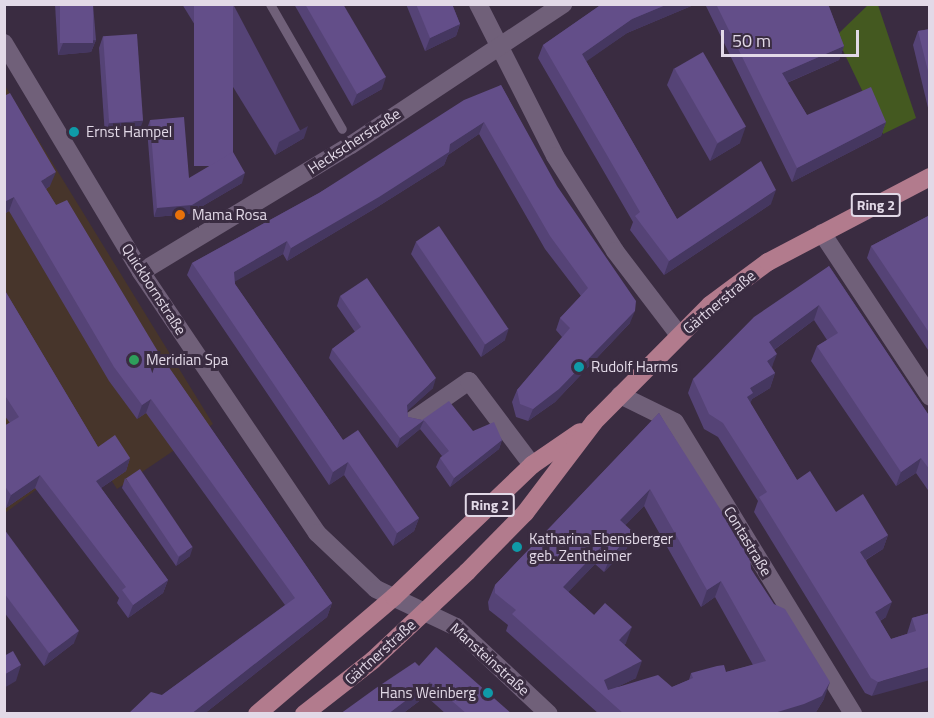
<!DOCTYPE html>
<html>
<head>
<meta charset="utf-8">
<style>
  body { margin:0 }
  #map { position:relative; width:934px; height:718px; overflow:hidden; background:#3a2c41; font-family:"Titillium Web",sans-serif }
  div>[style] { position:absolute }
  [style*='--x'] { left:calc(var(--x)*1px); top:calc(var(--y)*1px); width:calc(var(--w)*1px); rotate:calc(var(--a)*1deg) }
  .industrial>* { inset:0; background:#47352b }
  .green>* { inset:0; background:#445920 }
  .lane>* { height:9px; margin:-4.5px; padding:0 4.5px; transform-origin:4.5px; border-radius:4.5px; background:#706079 }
  .street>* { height:18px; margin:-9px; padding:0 9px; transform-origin:9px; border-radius:9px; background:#706079 }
  .secondary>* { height:18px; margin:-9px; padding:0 9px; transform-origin:9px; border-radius:9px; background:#706079 }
  .primary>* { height:18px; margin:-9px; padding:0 9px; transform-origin:9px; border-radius:9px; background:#b27b8d }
  .wall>* { inset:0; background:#554376 }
  .shaded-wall>* { inset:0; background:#453760 }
  .building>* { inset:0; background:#634e89; transform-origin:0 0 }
  .dots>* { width:16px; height:16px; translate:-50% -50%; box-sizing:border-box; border:3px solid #3a2c41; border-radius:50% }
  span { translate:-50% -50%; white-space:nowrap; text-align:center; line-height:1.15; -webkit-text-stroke:6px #3a2c41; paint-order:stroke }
  .shield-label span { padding:2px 4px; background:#3a2c41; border:2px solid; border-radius:4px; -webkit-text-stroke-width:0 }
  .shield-label { font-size:14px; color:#e2d9e7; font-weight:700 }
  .poi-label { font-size:15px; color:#e2d9e7 }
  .left { translate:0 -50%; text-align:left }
  .right { translate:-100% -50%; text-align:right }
  .street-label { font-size:15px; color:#e2d9e7 }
  .frame { position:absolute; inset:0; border:6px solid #e2d9e7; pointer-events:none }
  .scale { position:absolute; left:721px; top:30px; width:138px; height:27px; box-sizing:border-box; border:3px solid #e2d9e7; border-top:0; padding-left:8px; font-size:18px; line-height:21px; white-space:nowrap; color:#e2d9e7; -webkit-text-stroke:4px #3a2c41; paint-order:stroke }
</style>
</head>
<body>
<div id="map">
  <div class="industrial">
    <div style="clip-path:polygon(4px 84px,213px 424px,117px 489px,91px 449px,5px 513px)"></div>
  </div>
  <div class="green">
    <div style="clip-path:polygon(868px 5px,878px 5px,916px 118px,883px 134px,836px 36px)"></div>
  </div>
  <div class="lane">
    <div style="--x:270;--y:4;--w:144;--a:60.1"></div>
  </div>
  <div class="street">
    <div style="--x:478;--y:4;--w:170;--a:63.1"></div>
    <div style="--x:555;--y:156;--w:112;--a:57.7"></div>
    <div style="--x:615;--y:251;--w:106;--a:52.7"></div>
    <div style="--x:822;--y:233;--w:196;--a:56.6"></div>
    <div style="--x:141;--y:272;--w:245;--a:-31.2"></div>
    <div style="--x:351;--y:145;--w:255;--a:-33.6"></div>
    <div style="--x:620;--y:395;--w:61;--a:26.1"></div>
    <div style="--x:675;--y:422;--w:342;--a:58.6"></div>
    <div style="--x:413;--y:420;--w:68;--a:-34.9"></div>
    <div style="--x:469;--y:381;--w:105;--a:53.1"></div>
  </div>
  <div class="secondary">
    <div style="--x:4;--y:43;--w:267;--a:59.1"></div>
    <div style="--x:141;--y:272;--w:315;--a:56"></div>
    <div style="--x:317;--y:533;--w:81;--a:43.5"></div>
    <div style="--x:376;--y:589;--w:89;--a:25.4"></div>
    <div style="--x:456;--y:627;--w:127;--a:43.1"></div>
  </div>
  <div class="primary">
    <div style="--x:257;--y:714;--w:180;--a:-40.5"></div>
    <div style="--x:394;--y:597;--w:191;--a:-43.7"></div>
    <div style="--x:532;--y:465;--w:58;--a:-34.5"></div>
    <div style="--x:304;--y:714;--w:88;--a:-38"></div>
    <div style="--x:373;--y:660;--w:129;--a:-43.1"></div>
    <div style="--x:467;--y:572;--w:83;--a:-45.5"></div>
    <div style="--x:525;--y:513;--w:114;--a:-52.8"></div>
    <div style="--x:594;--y:422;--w:165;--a:-45.2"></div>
    <div style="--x:710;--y:305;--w:72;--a:-36.6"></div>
    <div style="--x:768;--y:262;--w:183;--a:-27.7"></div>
  </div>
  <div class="wall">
    <div style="clip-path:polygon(55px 4px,93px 4px,96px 40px,91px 52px,58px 55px)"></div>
    <div style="clip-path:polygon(182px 4px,233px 4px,304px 138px,275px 155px)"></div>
    <div style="clip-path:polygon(294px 4px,343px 4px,382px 89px,352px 106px)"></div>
    <div style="clip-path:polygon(406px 4px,452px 4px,460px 24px,456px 36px,425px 51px)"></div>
    <div style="clip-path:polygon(602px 4px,696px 4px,627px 33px,586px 61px,677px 219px,771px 204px,664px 275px,630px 230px,633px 222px,538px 58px,543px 45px)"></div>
    <div style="clip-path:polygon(705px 4px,828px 4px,844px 46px,839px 60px,787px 83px,807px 115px,886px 122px,881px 136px,792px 182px)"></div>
    <div style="clip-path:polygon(930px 29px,930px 111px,929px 112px,913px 45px,918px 31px)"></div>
    <div style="clip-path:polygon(103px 36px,138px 134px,105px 136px,99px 48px)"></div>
    <div style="clip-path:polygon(674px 68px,740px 143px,710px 161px,667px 85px)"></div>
    <div style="clip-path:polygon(501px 85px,630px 323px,555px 402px,528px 421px,516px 417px,512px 402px,517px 390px,562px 337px,556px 330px,560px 318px,581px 296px,545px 249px,479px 134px,448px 155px,444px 165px,374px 209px,287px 261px,283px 254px,235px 281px,235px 284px,343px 440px,419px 518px,414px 531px,393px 546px,344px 475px,329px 485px,187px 275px,192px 263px,319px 193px)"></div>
    <div style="clip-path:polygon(4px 96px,50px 186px,46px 189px,56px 205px,332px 603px,327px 617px,204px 714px,128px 714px,162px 695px,285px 605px,146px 413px,137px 419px,109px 381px,9px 211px,4px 214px)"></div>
    <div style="clip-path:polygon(150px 120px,189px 178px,242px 183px,189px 214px,154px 217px,147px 129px)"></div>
    <div style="clip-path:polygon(930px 215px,930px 353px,867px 258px,871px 246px)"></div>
    <div style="clip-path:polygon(416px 242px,505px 340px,481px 357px,411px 254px)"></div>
    <div style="clip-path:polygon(829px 266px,930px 417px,930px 493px,916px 473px,896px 486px,811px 361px,817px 346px,827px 340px,814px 320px,774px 350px,772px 368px,775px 373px,770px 388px,752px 399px,750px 403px,797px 480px,836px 512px,888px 535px,883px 549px,866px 560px,886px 617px,880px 621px,891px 639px,907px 634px,912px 618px,930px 613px,872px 696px,865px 693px,754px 512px,758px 501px,718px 437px,704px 429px,688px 393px,693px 379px)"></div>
    <div style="clip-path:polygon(4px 289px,98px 447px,130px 458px,126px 471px,101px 488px,168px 580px,163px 593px,128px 618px,117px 603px,119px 598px,35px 488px,6px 508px,4px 505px,4px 426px,10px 423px,4px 415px)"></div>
    <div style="clip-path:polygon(340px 296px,433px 388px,407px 411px,408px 417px,473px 431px,502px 440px,499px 449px,450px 487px,436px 467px,440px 458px,442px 456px,420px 429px,397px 448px,329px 358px,332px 349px,355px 332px,337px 306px)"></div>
    <div style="clip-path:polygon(evenodd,659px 413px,751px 569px,824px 699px,816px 712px,814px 714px,599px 714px,506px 631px,508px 625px,489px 610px,488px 602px,495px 585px,659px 413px,644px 506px,701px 607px,715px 597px,753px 665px,726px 672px,691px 673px,689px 680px,672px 687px,617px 687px,636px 678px,624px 645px,626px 643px,568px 592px,595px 564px,604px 572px,627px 548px,625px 525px,644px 506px)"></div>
    <div style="clip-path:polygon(125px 478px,190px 556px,176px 566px,122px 488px)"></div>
    <div style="clip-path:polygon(4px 529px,74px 643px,44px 666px,4px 612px)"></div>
    <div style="clip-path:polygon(419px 666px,512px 714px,446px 714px,426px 696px,402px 714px,340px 714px)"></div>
  </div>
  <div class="shaded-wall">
    <div style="clip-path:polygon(668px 4px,696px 4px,627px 33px,577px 68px,582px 54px,632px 19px)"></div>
    <div style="clip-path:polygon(460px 24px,456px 36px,425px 51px,430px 38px)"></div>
    <div style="clip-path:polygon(96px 40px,91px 52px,58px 55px,63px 43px)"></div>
    <div style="clip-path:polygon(844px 46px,839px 60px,777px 87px,782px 73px)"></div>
    <div style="clip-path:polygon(386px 77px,382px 89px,352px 106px,357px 94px)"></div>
    <div style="clip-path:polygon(143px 121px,138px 134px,105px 136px,109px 123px)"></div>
    <div style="clip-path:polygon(484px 122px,479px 134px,448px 155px,444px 165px,374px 209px,287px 261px,291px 248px)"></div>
    <div style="clip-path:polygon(886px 122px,881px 136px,792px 182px,797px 168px)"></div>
    <div style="clip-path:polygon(308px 126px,304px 138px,275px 155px,279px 142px)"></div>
    <div style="clip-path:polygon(746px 126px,740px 143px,710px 161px,717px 144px)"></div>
    <div style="clip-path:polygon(56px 172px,50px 186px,36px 195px,41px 181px)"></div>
    <div style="clip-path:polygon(245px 173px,242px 183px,189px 214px,154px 217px,157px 208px)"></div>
    <div style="clip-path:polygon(776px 190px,771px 204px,664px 275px,669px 261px)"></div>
    <div style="clip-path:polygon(14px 197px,9px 211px,4px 214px,4px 202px)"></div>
    <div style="clip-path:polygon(287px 241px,283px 254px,229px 285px,234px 272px)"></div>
    <div style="clip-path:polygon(819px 305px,814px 320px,764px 357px,769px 342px)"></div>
    <div style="clip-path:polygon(635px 311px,630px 323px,555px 402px,528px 421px,533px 409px)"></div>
    <div style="clip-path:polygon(509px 328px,505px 340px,481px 357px,485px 344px)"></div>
    <div style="clip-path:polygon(777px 354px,771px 369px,767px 361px)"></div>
    <div style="clip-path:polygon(775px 373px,770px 388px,752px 399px,748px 408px,741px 412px,750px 388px)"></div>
    <div style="clip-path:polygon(436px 378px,433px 388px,403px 415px,407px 405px)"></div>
    <div style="clip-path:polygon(151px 399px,146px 413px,137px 419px,142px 405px)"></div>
    <div style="clip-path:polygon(424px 420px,420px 429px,397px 448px,400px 438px)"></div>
    <div style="clip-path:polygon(502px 440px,499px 449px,450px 487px,454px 478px)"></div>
    <div style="clip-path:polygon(130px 458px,126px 471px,92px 494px,96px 481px)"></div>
    <div style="clip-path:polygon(921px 458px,916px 473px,896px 486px,901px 472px)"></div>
    <div style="clip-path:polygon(348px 462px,344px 475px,329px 485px,333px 472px)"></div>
    <div style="clip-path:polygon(40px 475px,35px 488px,6px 508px,11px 495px)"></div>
    <div style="clip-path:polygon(650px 489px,644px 506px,614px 537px,620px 520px)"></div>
    <div style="clip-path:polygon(419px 518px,414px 531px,393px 546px,397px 533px)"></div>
    <div style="clip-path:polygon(633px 532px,627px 548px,604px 572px,611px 556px)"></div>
    <div style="clip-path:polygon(888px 535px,883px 549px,855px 566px,860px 552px)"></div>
    <div style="clip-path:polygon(193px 547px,190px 556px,176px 566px,179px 557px)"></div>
    <div style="clip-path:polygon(601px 547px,595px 564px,557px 604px,563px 587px)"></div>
    <div style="clip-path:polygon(168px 580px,163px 593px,128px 618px,133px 605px)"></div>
    <div style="clip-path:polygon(721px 581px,715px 597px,701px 607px,707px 590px)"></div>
    <div style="clip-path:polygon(892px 602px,886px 617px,869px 627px,875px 612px)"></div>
    <div style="clip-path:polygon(332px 603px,327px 617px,204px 714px,191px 714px)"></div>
    <div style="clip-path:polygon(632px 627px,626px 643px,613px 657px,619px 640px)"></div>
    <div style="clip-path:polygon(79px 631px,74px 643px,44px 666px,49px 653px)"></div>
    <div style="clip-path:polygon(642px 661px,636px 678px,603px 694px,604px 680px)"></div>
    <div style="clip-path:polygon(21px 665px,16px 681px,4px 688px,4px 675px)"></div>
    <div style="clip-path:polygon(930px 667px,930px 680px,872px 696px,878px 682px)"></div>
    <div style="clip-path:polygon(430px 682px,426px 696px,402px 714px,388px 714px)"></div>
    <div style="clip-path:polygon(830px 682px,824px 699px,816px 712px,814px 714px,771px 714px)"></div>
  </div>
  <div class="building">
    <div style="left:60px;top:4px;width:33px;height:39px"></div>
    <div style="left:194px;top:4px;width:39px;height:162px"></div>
    <div style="clip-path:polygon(305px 4px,343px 4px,386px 77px,357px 94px)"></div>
    <div style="clip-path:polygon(416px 4px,452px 4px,460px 24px,430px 38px)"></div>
    <div style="clip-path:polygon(602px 4px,668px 4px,632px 19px,582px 54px,677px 219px,761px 161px,776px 190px,669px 261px,635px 216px,640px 212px,543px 45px)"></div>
    <div style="clip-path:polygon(716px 4px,828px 4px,844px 46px,782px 73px,807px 115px,871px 87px,886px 122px,797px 168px)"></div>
    <div style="clip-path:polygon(930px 29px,930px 79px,918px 31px)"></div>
    <div style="left:137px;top:34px;width:87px;height:34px;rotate:86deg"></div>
    <div style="left:703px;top:52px;width:86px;height:33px;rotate:60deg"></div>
    <div style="clip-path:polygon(501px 85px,557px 186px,636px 301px,635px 311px,559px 389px,533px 409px,520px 404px,517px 390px,570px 328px,560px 318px,588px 288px,550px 236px,484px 122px,450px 144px,449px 152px,379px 197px,291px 248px,287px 241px,234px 272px,235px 284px,343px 440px,358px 430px,419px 518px,397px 533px,348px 462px,333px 472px,192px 263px,319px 193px,464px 100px)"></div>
    <div style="clip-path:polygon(10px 93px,56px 172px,41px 181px,56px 205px,67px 200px,157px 350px,332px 603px,191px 714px,128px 714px,151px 692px,162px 695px,295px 598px,151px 399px,142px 405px,114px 367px,14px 197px,4px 202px,4px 96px)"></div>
    <div style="clip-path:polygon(184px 117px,189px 178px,233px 152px,245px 173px,192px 205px,157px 208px,150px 120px)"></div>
    <div style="clip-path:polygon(930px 215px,930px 334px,871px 246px)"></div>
    <div style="left:439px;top:226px;width:124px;height:28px;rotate:56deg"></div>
    <div style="clip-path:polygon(829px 266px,930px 417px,930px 470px,921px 458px,901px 472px,817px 346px,838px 333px,819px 305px,769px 342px,777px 354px,767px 361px,775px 373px,750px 388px,753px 393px,747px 397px,797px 480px,810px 471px,836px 512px,863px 494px,888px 535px,860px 552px,892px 602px,875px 612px,891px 639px,916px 631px,912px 618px,930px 613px,930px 667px,878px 682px,871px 678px,759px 497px,767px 492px,723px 423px,709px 414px,693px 379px,754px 317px)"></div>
    <div style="clip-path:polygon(367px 278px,436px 378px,407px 405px,408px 417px,422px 420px,449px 401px,473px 431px,494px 422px,502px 440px,454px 478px,440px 458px,449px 451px,424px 420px,400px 438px,332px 349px,361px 327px,340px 296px)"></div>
    <div style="clip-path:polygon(4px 289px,98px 447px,115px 435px,130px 458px,96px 481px,168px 580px,133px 605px,122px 590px,126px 587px,40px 475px,11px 495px,4px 485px,4px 426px,19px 417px,4px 394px)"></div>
    <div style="clip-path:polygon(evenodd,659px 413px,750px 556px,751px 569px,774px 604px,785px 609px,830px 682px,822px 696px,804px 704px,771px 714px,624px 714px,512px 614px,516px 610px,495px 593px,495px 585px,659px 413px,650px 489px,707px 590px,721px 581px,766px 661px,726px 672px,724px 665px,717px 666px,691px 673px,693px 678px,672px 687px,658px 675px,608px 690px,604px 680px,642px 661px,619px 640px,632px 627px,605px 603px,594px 615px,563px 587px,601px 547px,611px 556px,633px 532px,620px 520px,650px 489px)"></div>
    <div style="left:140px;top:469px;width:94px;height:17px;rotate:56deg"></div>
    <div style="clip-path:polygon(4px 529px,79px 631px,49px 653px,4px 593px)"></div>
    <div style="clip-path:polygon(436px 647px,512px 714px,467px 714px,430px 682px,388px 714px,340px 714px,376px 688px,415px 662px,419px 666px)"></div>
    <div style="clip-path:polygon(13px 651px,21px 665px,4px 675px,4px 656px)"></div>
  </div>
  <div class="dots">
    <div style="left:74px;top:132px;background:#0f9aa8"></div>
    <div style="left:180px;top:215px;background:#e8710a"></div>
    <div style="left:134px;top:360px;background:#2e9e5b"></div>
    <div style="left:579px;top:367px;background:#0f9aa8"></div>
    <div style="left:517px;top:547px;background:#0f9aa8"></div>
    <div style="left:488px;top:693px;background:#0f9aa8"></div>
  </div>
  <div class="shield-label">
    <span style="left:876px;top:205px">Ring 2</span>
    <span style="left:490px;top:505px">Ring 2</span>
  </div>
  <div class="poi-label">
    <span class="left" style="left:86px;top:132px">Ernst Hampel</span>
    <span class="left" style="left:192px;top:215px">Mama Rosa</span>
    <span class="left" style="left:146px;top:360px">Meridian Spa</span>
    <span class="left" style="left:591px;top:367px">Rudolf Harms</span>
    <span class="left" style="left:529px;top:547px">Katharina Ebensberger<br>geb. Zentheimer</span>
    <span class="right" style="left:476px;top:693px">Hans Weinberg</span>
  </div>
  <div class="street-label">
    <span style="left:354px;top:141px;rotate:-33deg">Heckscherstraße</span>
    <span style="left:154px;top:289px;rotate:57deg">Quickbornstraße</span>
    <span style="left:719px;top:302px;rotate:-40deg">Gärtnerstraße</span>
    <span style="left:748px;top:541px;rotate:59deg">Contastraße</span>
    <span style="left:380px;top:652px;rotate:-42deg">Gärtnerstraße</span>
    <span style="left:490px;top:659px;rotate:42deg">Mansteinstraße</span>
  </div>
  <div class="frame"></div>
  <div class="scale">50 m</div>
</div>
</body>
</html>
